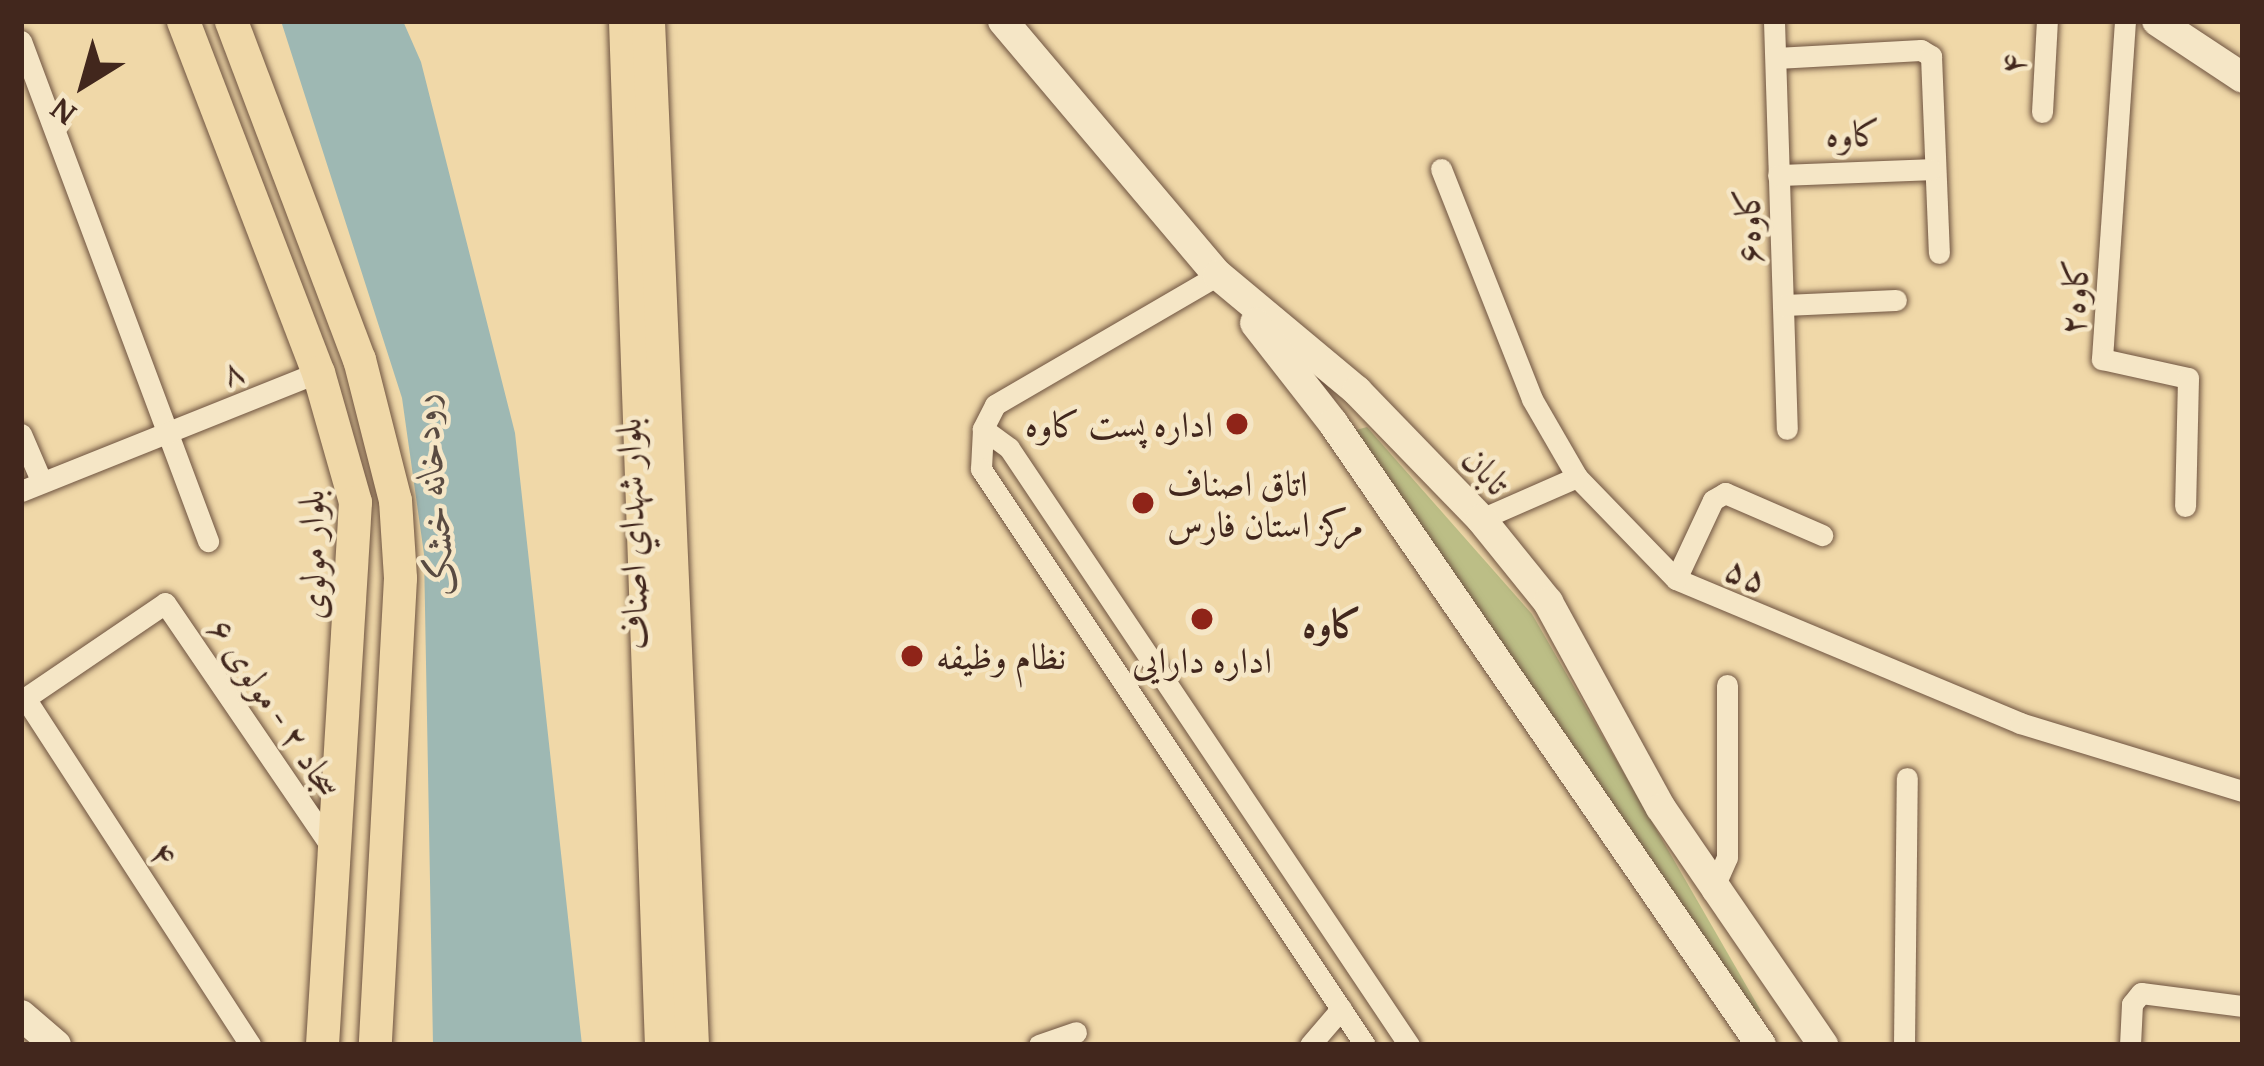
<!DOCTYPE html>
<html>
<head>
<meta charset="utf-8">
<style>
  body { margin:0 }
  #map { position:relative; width:2264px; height:1066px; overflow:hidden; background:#f0d8a8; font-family:"Gentium Book Plus",Amiri,serif }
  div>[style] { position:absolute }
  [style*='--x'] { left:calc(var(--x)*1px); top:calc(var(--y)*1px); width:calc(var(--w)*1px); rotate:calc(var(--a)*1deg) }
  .green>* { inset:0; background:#bcbe86 }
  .water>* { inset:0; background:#9eb8b3 }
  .roads { filter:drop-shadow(0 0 3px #6e5340) drop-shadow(0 0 3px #6e5340) }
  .street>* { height:21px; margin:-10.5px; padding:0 10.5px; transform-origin:10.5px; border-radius:10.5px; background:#f5e6c6 }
  .secondary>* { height:30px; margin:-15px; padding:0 15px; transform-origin:15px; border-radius:15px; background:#f5e6c6 }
  .primary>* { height:33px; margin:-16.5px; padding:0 16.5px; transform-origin:16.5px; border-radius:16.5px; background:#f0d8a8 }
  .dots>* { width:33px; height:33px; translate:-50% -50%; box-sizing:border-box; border:6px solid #f5e6c6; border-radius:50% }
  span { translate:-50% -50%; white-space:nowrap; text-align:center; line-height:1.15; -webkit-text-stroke:9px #f5e6c6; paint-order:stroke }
  .street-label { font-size:36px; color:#42271d }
  .poi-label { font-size:36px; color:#42271d }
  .right { translate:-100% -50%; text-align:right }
  .left { translate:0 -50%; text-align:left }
  .water-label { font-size:39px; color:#594b42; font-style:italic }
  .neighbourhood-label { font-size:39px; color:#42271d; font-weight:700 }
  .frame { position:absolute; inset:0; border:24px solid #42271d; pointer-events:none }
  .north { position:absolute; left:24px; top:24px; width:120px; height:120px; -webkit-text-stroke:9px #f5e6c6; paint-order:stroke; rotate:217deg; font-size:33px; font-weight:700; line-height:48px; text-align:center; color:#42271d }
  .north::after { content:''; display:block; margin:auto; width:42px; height:54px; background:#42271d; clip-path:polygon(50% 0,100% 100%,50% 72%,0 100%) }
</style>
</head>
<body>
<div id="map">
  <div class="green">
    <div style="clip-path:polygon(1367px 427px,1532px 614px,1761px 1011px,1752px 1013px,1356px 430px)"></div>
  </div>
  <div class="water">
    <div style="clip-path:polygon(281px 21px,403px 21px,421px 62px,515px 433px,582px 1045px,433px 1045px,424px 554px,402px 398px)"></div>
  </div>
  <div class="roads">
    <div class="street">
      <div style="--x:1774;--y:21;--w:408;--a:88.2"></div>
      <div style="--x:2125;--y:21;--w:339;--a:93.9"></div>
      <div style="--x:2102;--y:359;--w:88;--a:12.5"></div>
      <div style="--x:2188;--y:378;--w:128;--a:91.3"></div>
      <div style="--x:21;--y:41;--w:534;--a:69.49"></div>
      <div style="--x:1776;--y:58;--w:145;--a:-3.2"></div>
      <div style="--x:1921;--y:50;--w:12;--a:31"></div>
      <div style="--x:1931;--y:56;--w:197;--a:87.7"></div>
      <div style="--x:2042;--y:112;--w:91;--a:-86.9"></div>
      <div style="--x:1441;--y:169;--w:247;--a:68.4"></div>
      <div style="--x:1532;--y:399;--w:90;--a:60"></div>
      <div style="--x:1577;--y:477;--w:142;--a:45.9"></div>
      <div style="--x:1676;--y:579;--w:373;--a:22.7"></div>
      <div style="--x:2020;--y:723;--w:233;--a:17"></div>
      <div style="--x:1778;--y:175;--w:153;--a:-2.2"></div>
      <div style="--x:1218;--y:275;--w:258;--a:149.8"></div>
      <div style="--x:995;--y:405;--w:27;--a:117"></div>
      <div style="--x:983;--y:429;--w:40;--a:92.9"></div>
      <div style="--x:981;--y:469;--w:692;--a:56.31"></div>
      <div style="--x:1784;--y:305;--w:112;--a:-2.6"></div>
      <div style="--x:983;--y:429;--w:32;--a:36"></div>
      <div style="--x:1009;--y:448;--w:719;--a:56.18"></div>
      <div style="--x:21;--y:434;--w:48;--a:66.6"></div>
      <div style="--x:21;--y:491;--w:320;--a:-21.8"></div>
      <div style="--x:1481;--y:519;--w:105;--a:-23.6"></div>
      <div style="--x:1676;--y:579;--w:87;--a:-64.9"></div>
      <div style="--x:1713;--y:500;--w:14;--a:-30"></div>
      <div style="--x:1725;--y:493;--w:106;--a:23.4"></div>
      <div style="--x:25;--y:698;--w:414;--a:57"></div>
      <div style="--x:21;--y:701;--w:174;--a:-34.2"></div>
      <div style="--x:165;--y:603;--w:297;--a:55.7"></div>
      <div style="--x:1712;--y:891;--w:37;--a:-66"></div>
      <div style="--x:1727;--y:857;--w:172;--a:-90"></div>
      <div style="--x:1039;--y:1045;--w:39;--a:-19"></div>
      <div style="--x:1310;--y:1045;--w:48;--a:-49.3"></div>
      <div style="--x:1904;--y:1045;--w:267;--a:-89.4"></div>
      <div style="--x:2130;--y:1045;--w:41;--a:-87.2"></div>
      <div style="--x:2132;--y:1004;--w:14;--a:-51"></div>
      <div style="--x:2141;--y:993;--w:103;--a:7.3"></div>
    </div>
    <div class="secondary">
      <div style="--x:1003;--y:21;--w:333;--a:49.8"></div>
      <div style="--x:1218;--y:275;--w:181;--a:39.8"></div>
      <div style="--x:1357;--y:391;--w:178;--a:45.9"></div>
      <div style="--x:1481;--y:519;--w:107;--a:51.1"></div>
      <div style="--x:1548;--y:602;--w:235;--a:61.3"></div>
      <div style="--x:1661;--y:808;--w:287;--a:55.6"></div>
      <div style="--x:2157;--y:21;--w:103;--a:33.5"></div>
      <div style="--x:1255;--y:323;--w:127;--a:52"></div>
      <div style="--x:1333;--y:423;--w:755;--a:55.47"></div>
      <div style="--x:21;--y:1015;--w:46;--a:40.6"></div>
    </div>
    <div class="primary">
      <div style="--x:183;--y:21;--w:376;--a:69"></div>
      <div style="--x:318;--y:372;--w:135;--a:74.1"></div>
      <div style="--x:355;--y:502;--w:544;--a:93.48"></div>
      <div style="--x:231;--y:21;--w:361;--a:69.3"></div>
      <div style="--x:359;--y:359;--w:146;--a:75.7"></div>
      <div style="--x:395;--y:500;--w:78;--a:86.3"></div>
      <div style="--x:400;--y:578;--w:468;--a:93.1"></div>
      <div style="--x:625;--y:21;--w:1025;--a:87.99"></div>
      <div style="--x:648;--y:21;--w:1025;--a:87.54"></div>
    </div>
  </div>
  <div class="dots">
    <div style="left:1237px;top:424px;background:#8f2418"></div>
    <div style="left:1143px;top:503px;background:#8f2418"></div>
    <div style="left:1202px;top:619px;background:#8f2418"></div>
    <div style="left:912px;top:656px;background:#8f2418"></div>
  </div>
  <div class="street-label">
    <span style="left:2011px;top:64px;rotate:-87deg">۴</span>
    <span style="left:1853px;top:133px;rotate:-2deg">کاوه</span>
    <span style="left:1747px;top:226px;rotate:-92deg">کاوه۶</span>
    <span style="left:2073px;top:297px;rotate:-86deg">کاوه۲</span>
    <span style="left:232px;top:370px;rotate:-21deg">۸</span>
    <span style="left:1487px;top:470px;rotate:47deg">تابان</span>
    <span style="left:631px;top:534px;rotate:-92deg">بلوار شهداي اصناف</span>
    <span style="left:311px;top:555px;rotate:-91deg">بلوار مولوی</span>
    <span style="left:1747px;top:573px;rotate:23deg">۵۵</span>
    <span style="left:276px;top:707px;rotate:56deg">سجاد ۲ - مولوی ۶</span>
    <span style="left:165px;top:853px;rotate:57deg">۴</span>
  </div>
  <div class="poi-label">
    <span class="right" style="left:1213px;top:424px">اداره پست کاوه</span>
    <span class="left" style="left:1167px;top:503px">اتاق اصناف<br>مرکز استان فارس</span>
    <span class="left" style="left:936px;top:656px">نظام وظیفه</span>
    <span style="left:1202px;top:660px">اداره دارایی</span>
  </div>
  <div class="water-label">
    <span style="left:432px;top:495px;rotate:-96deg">رودخانه خشک</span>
  </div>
  <div class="neighbourhood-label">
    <span style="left:1332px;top:623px">کاوه</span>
  </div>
  <div class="frame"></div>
  <div class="north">N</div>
</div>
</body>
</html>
